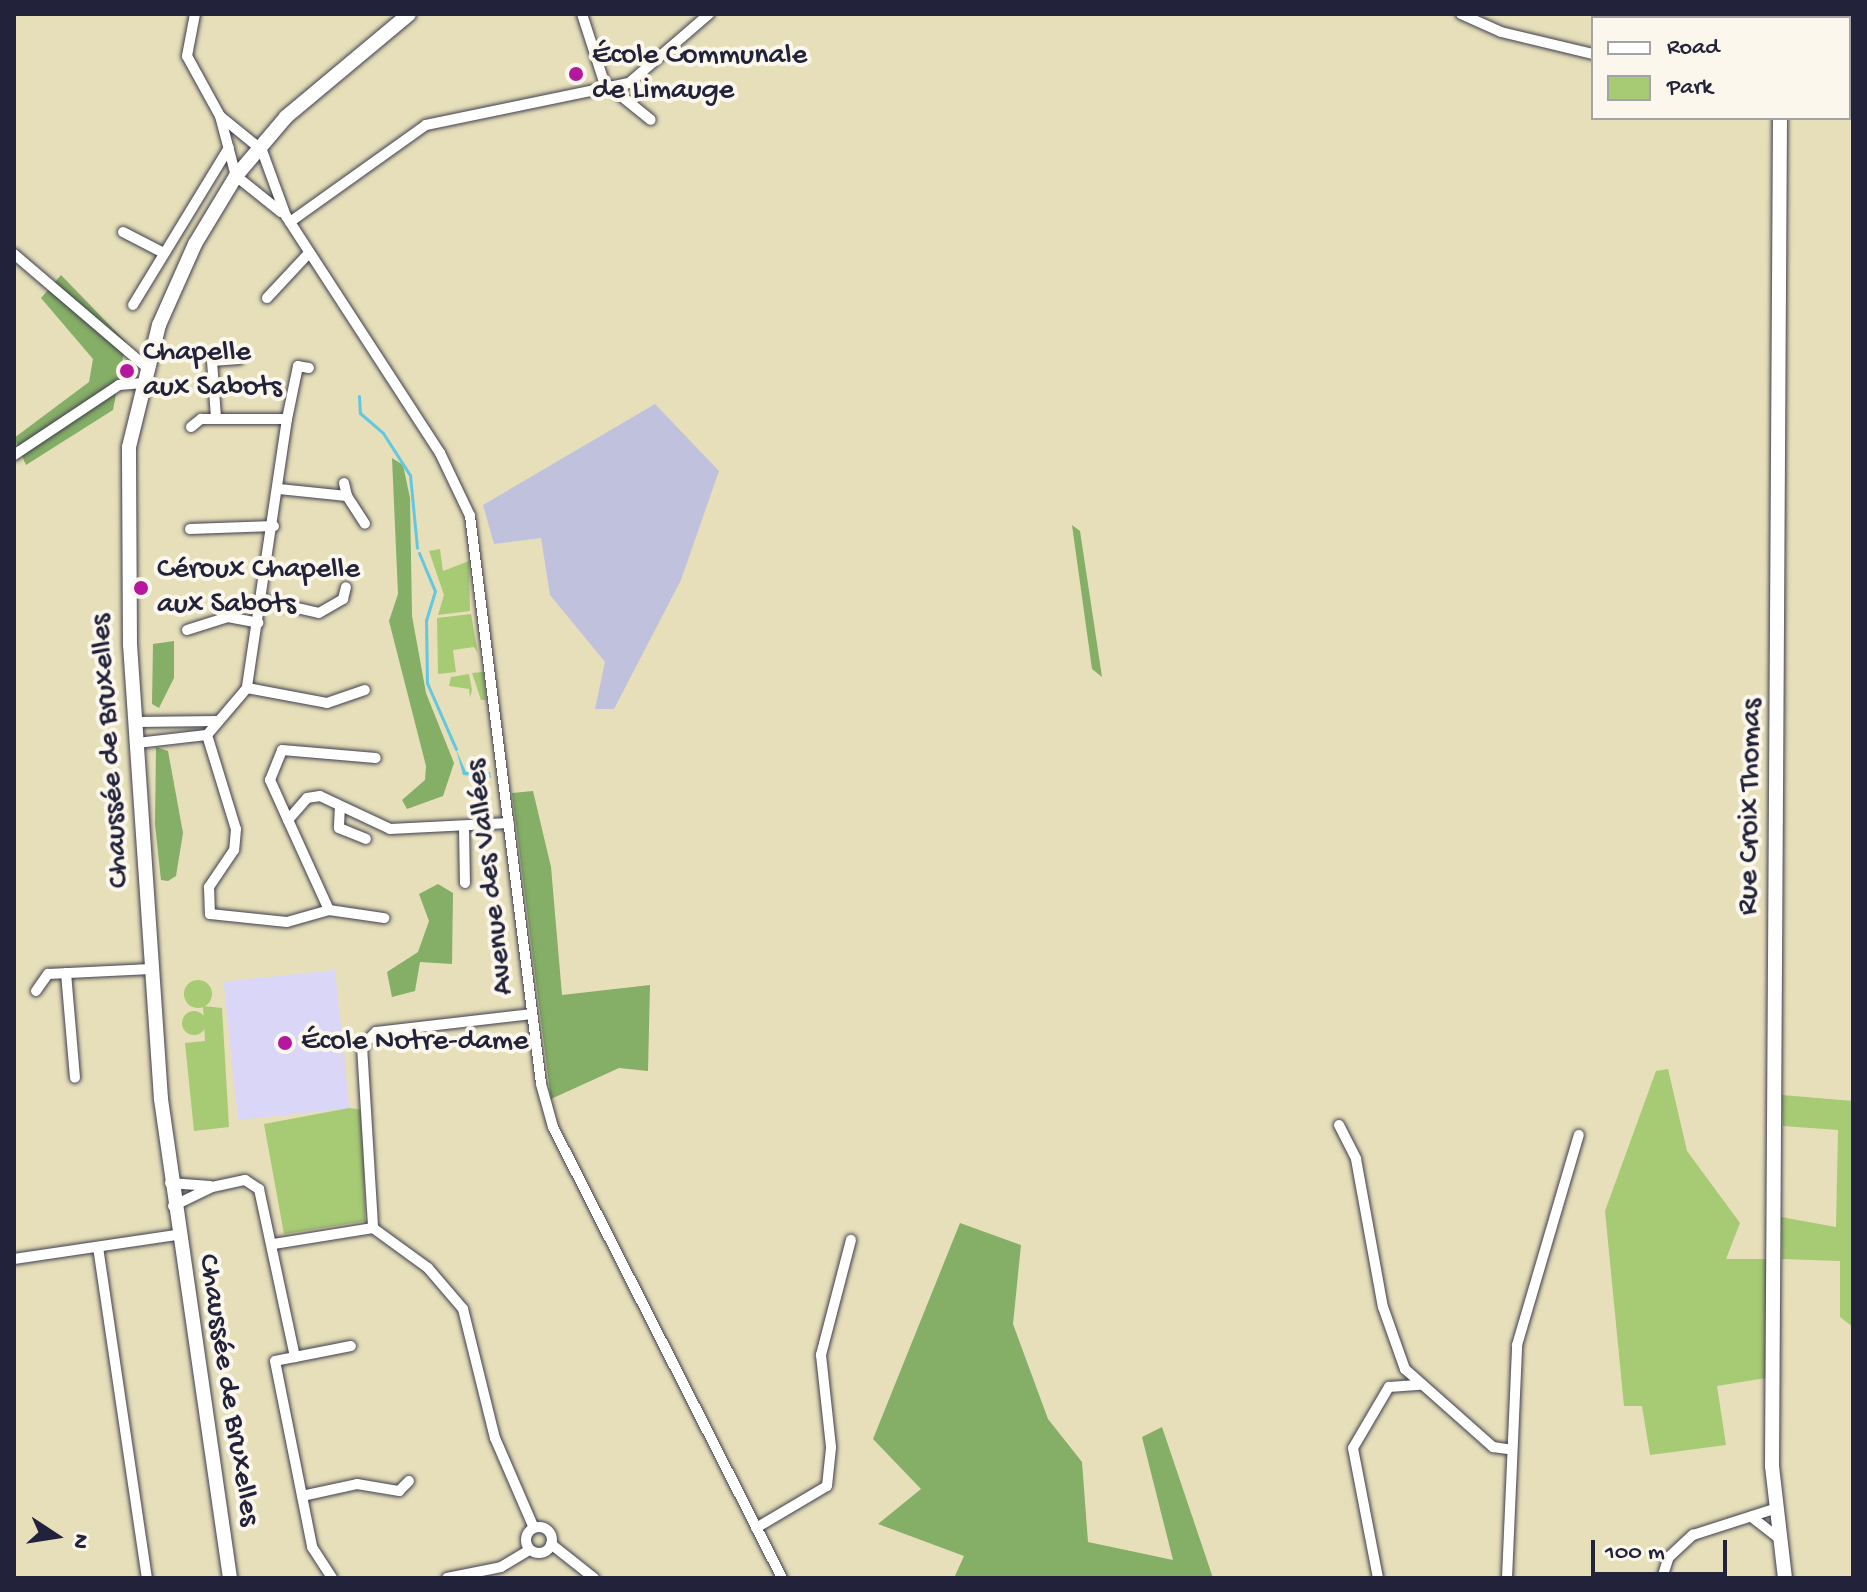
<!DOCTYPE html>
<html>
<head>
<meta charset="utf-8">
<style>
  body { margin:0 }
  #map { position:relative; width:1867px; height:1592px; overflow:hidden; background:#e6dfba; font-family:"Gochi Hand",sans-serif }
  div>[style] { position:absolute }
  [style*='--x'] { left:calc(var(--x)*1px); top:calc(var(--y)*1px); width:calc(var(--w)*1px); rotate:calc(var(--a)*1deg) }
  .built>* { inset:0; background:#dad6f7; transform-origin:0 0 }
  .industrial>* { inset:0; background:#c0c2dd }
  .green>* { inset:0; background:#a7ca74 }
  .round { border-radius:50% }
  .forest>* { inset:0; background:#85ae66 }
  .water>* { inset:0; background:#63c7e0 }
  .stream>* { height:3px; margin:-1.5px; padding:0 1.5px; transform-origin:1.5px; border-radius:1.5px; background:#63c7e0 }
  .roads { filter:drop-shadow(0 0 2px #3f3e4e) drop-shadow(0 0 2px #3f3e4e) }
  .street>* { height:10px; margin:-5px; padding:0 5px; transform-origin:5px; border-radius:5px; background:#fff }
  .street>.ring { margin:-5px; padding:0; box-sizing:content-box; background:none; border:10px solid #fff; border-radius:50% }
  .secondary>* { height:14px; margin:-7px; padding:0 7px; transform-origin:7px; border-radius:7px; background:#fff }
  .dots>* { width:22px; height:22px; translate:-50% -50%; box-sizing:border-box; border:4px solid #fbf7ec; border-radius:50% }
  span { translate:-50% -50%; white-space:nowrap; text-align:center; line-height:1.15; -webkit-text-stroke:8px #fbf7ec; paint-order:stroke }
  .poi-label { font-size:30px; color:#22223b }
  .left { translate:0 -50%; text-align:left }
  .street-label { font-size:30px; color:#22223b }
  .frame { position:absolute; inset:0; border:16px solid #22223b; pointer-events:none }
  .legend { position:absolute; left:1591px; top:16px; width:260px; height:104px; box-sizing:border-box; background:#fbf7ec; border:2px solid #a4a2a5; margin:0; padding:10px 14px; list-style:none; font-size:24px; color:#22223b }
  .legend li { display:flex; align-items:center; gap:16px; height:40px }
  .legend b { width:40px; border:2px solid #a4a2a5 }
  .north { position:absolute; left:16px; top:1496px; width:80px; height:80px; -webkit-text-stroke:6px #fbf7ec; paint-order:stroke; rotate:102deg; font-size:22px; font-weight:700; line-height:32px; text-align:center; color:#22223b }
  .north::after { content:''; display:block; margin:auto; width:28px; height:36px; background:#22223b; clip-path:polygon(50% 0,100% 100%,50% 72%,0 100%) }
  .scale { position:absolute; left:1591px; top:1540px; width:136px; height:36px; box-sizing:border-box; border:4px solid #22223b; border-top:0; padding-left:10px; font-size:24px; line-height:28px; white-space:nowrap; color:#22223b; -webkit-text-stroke:6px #fbf7ec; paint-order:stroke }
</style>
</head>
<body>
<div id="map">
  <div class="built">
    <div style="left:335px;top:970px;width:139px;height:112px;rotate:84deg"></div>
  </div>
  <div class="industrial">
    <div style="clip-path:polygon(655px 404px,719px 471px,681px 580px,614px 709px,595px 709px,605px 662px,550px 595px,541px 538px,494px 544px,483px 505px)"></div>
  </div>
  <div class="green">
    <div style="clip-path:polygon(440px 549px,443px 571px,469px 561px,470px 611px,438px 615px,444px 595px,429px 551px)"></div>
    <div style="clip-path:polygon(471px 614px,478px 653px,474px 647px,453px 650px,456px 672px,438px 674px,437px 618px)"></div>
    <div style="clip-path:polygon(483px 672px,486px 700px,481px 700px,472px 673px)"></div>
    <div style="clip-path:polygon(469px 674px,472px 690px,470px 698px,469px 689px,449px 686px,451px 677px)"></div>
    <div class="round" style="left:184px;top:980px;width:28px;height:28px"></div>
    <div style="clip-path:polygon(203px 1006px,222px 1008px,229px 1127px,194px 1131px,185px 1043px,205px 1041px)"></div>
    <div class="round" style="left:182px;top:1011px;width:24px;height:24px"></div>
    <div style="clip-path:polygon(1668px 1069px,1687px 1151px,1740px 1223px,1726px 1259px,1766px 1259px,1766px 1378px,1717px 1386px,1726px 1445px,1650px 1455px,1642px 1406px,1624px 1406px,1605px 1211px,1656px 1071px)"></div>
    <div style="clip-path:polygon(1782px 1095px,1853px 1101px,1853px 1327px,1840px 1317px,1840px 1261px,1782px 1259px,1781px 1217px,1836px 1227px,1838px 1130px,1783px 1126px)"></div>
    <div style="clip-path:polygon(349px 1108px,363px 1110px,365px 1221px,284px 1234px,264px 1124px)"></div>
  </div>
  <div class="forest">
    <div style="clip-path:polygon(61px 275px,126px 342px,113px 410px,26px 465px,14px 438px,89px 382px,93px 359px,41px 298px)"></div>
    <div style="clip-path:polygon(392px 458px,403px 465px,410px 498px,412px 616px,426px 693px,454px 763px,443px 796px,407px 809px,402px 800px,425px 780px,426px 766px,389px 621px,398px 594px)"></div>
    <div style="clip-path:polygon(1072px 525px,1080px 531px,1102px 677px,1092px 669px)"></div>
    <div style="clip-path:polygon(174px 641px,174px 678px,159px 708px,152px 704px,153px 644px)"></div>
    <div style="clip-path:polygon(156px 747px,168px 751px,183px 833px,176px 876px,168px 881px,161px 880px,155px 824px)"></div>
    <div style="clip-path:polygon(533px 791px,551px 867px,562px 995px,650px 985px,648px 1071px,619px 1068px,551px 1099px,512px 793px)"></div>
    <div style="clip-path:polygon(438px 884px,453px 893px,452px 964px,420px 962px,415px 991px,392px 997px,387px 972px,418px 952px,429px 921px,419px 894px)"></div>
    <div style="clip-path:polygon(960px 1223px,1021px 1245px,1013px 1324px,1048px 1419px,1082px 1462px,1088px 1542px,1173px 1560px,1142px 1437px,1162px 1427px,1213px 1578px,954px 1578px,964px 1556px,878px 1524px,921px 1489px,873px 1439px)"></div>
  </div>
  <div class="water">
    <div style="clip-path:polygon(456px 749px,466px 772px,490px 772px,491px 778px,463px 775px)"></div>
  </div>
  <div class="stream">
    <div style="--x:359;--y:396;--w:17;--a:87"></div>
    <div style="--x:360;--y:413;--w:30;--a:41"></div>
    <div style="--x:383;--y:433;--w:50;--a:57.3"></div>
    <div style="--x:410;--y:475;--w:73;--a:84.5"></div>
    <div style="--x:419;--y:553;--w:41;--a:67.2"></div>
    <div style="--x:435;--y:591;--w:30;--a:107"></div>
    <div style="--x:426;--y:620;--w:63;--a:89.1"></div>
    <div style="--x:427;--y:683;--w:72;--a:66.3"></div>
  </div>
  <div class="roads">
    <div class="street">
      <div style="--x:195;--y:14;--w:43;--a:100.8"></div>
      <div style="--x:187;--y:56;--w:68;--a:61.2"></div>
      <div style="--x:220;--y:116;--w:62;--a:75.1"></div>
      <div style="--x:236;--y:176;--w:58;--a:38.7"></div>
      <div style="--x:582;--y:14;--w:71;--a:72.1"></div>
      <div style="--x:604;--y:82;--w:60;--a:39"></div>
      <div style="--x:1461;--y:14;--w:44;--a:24.2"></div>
      <div style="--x:1501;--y:32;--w:95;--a:13.4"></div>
      <div style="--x:220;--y:116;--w:49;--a:39.2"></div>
      <div style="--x:260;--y:145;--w:76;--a:69.9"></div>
      <div style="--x:286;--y:216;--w:283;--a:57"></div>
      <div style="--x:440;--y:453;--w:70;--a:64.5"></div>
      <div style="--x:470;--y:516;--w:572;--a:82.87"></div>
      <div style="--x:541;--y:1084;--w:45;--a:74.4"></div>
      <div style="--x:553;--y:1127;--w:506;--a:63.08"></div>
      <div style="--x:290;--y:222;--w:167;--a:-35.5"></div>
      <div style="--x:426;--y:125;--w:207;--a:-11.7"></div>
      <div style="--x:629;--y:83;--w:106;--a:-40.8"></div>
      <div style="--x:123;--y:232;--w:42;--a:27.2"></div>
      <div style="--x:14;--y:254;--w:172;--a:40.5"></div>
      <div style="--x:267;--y:298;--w:62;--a:-47"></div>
      <div style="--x:133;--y:305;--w:184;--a:-58.6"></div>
      <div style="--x:309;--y:368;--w:11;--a:-170"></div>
      <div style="--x:298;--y:366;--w:54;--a:101.7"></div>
      <div style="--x:287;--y:419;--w:272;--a:98.5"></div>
      <div style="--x:247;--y:688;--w:62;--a:130.4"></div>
      <div style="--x:207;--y:735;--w:98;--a:72.9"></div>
      <div style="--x:236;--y:829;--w:21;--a:95"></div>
      <div style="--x:234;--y:850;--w:45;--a:124"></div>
      <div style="--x:209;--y:887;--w:27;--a:88"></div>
      <div style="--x:210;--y:914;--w:77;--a:5.9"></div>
      <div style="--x:287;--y:922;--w:44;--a:-15.9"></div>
      <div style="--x:329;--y:910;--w:99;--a:-114.5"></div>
      <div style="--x:288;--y:820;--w:29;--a:-49"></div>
      <div style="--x:307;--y:798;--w:13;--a:-9"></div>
      <div style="--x:320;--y:796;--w:77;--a:25.2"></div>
      <div style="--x:390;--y:829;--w:119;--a:-2.9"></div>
      <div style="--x:216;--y:418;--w:57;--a:-94"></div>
      <div style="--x:212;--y:361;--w:27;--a:-4"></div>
      <div style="--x:191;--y:427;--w:13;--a:-39"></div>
      <div style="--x:201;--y:419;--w:86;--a:0"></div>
      <div style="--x:14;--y:455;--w:126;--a:-33.7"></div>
      <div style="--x:119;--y:385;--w:21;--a:-5"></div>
      <div style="--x:344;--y:483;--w:13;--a:77"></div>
      <div style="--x:279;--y:489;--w:68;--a:5.9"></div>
      <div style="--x:347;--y:496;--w:33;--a:57"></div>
      <div style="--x:190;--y:529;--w:84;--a:-2"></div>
      <div style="--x:262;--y:600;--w:58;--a:12.8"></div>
      <div style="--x:319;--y:613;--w:28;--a:-30"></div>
      <div style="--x:343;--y:599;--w:12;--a:-76"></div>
      <div style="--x:187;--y:630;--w:43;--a:-17.6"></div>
      <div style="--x:228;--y:617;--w:31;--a:11"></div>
      <div style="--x:247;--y:688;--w:81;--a:10.6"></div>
      <div style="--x:327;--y:703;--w:40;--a:-18.9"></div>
      <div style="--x:136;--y:722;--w:82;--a:-0.7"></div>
      <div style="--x:137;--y:743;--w:70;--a:-6.5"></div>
      <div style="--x:340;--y:806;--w:22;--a:93"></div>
      <div style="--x:339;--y:828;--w:29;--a:22"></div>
      <div style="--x:288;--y:820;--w:44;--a:-114.2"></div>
      <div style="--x:270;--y:780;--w:32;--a:-68"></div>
      <div style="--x:282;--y:750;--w:94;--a:4.9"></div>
      <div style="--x:464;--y:828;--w:55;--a:89"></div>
      <div style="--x:329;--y:910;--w:56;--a:8.3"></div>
      <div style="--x:66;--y:973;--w:105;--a:85.1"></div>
      <div style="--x:36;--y:991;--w:21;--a:-55"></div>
      <div style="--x:48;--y:974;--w:103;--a:-2.8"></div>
      <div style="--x:532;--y:1014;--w:157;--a:173.4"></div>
      <div style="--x:376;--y:1032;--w:20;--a:135"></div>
      <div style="--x:362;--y:1046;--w:182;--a:86.5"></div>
      <div style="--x:373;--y:1228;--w:68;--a:36"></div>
      <div style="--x:428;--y:1268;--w:54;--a:49.5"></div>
      <div style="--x:463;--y:1309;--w:133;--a:76.1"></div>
      <div style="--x:495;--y:1438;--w:98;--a:66.6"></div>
      <div style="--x:1339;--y:1125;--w:38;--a:63"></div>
      <div style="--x:1356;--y:1159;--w:150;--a:79.7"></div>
      <div style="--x:1383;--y:1307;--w:66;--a:70.5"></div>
      <div style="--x:1405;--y:1369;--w:118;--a:41.6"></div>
      <div style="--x:1493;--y:1447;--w:15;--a:8"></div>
      <div style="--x:170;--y:1183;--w:40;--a:4.3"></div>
      <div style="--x:173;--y:1206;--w:43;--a:-26"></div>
      <div style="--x:212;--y:1187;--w:34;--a:-12"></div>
      <div style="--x:245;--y:1180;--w:17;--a:33"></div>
      <div style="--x:259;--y:1189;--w:172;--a:77.9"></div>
      <div style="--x:295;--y:1357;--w:20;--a:169"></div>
      <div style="--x:275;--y:1361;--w:190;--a:78.7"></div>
      <div style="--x:312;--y:1547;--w:37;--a:57"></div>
      <div style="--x:274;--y:1244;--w:100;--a:-9.2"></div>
      <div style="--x:98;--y:1247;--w:335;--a:81.6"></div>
      <div style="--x:14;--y:1259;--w:164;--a:-8.4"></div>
      <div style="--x:295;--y:1357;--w:57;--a:-11.1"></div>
      <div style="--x:302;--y:1496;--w:56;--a:-12.3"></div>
      <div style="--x:357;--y:1484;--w:43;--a:9.5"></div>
      <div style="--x:399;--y:1491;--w:14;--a:-45"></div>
      <div style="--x:1753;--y:1518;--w:31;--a:38"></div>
      <div class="ring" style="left:526px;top:1527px;width:16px;height:16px"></div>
      <div style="--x:756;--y:1528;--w:82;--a:-30.6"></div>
      <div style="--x:827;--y:1486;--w:39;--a:-84"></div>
      <div style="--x:831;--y:1447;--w:93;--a:-96.2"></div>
      <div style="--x:821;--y:1355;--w:119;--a:-75.4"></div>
      <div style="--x:551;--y:1544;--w:55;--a:38.3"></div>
      <div style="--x:447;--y:1578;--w:55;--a:-11.5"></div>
      <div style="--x:501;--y:1567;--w:33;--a:-31"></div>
      <div style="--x:1378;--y:1578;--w:132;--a:-100.9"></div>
      <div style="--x:1353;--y:1448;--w:71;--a:-59.5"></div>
      <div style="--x:1389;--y:1387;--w:31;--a:-4"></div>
      <div style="--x:1507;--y:1578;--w:233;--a:-87.5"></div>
      <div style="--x:1517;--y:1345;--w:219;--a:-73.6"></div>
      <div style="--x:1662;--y:1578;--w:22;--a:-72"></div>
      <div style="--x:1669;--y:1557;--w:33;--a:-43"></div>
      <div style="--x:1693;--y:1535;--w:85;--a:-17.8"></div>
    </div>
    <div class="secondary">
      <div style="--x:1781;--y:18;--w:4;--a:-90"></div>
      <div style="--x:1780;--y:118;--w:1348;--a:90.34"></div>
      <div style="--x:1772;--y:1466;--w:113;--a:83.4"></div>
      <div style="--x:230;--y:1578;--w:484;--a:-98.2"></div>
      <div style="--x:161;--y:1099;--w:455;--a:-93.9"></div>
      <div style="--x:130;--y:645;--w:198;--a:-90.3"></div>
      <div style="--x:129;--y:447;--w:126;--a:-76.2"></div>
      <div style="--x:159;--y:325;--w:89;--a:-66"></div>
      <div style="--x:195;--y:244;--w:79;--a:-58.9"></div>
      <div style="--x:236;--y:176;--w:77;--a:-49.7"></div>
      <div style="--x:286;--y:117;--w:160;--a:-39.9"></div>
    </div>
  </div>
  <div class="dots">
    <div style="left:576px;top:74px;background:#b5179e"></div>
    <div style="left:127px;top:371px;background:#b5179e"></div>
    <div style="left:141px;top:588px;background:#b5179e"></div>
    <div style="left:285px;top:1043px;background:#b5179e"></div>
  </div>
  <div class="poi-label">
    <span class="left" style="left:592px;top:74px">École Communale<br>de Limauge</span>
    <span class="left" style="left:143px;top:371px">Chapelle<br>aux Sabots</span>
    <span class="left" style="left:157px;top:588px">Céroux Chapelle<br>aux Sabots</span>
    <span class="left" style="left:301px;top:1043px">École Notre-dame</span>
  </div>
  <div class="street-label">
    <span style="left:112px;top:751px;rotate:-94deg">Chaussée de Bruxelles</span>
    <span style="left:1752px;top:807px;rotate:-89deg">Rue Croix Thomas</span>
    <span style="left:492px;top:877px;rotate:-97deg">Avenue des Vallées</span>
    <span style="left:227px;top:1390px;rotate:81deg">Chaussée de Bruxelles</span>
  </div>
  <div class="frame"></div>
  <ul class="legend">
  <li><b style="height:10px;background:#fff"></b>Road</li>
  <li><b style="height:22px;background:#a7ca74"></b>Park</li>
  </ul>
  <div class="north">N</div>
  <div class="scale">100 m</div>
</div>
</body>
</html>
